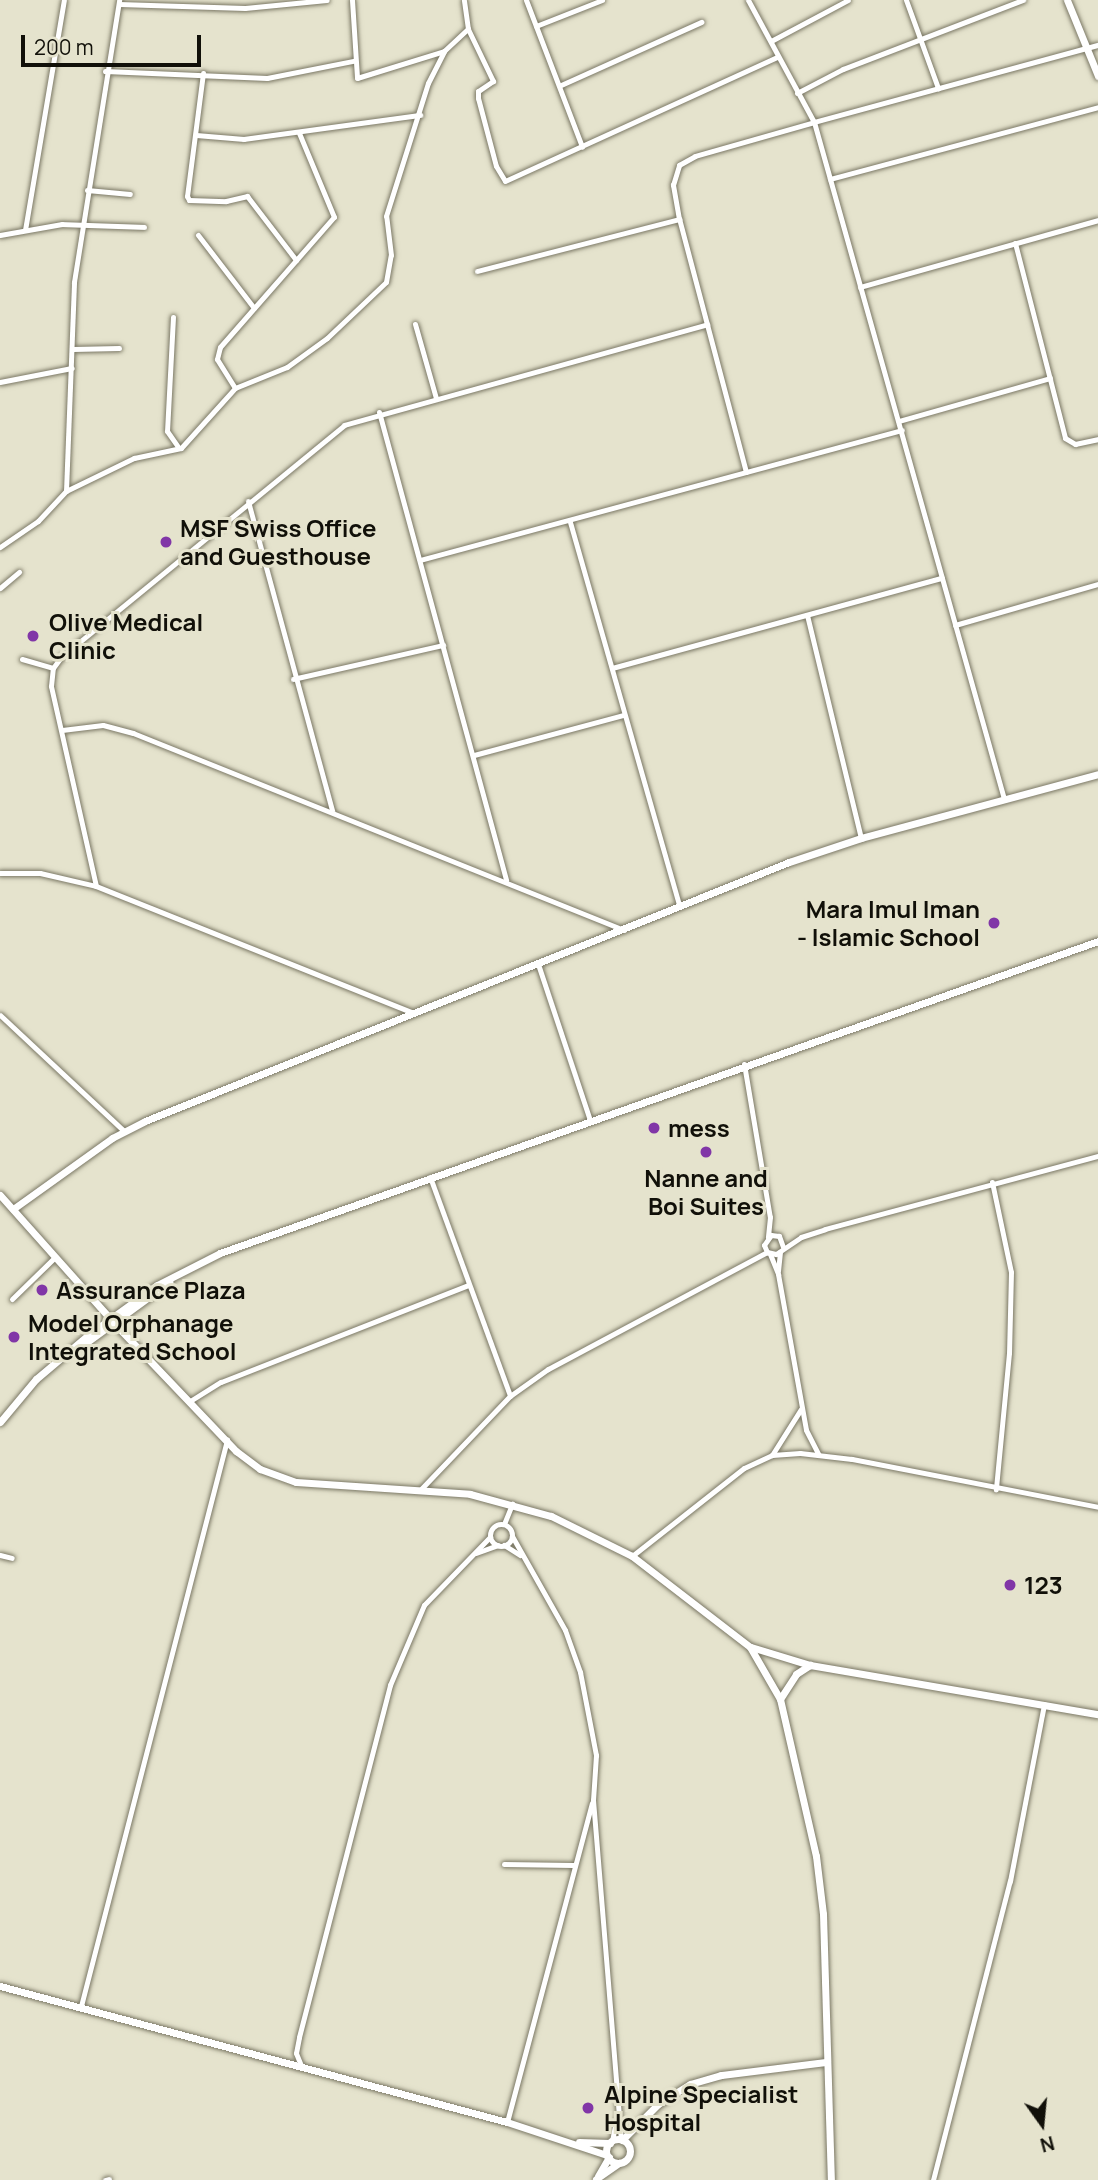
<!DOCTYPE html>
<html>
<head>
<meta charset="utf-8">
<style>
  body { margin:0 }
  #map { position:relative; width:1098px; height:2180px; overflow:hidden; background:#e5e3cd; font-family:Manrope,sans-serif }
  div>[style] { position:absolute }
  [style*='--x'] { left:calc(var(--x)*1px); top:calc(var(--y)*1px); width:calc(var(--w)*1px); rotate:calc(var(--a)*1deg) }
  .roads { filter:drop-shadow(0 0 2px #7b7865) drop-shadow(0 0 2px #7b7865) }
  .minor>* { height:5px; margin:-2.5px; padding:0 2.5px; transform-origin:2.5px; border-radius:2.5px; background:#fff }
  .minor>.ring { margin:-2.5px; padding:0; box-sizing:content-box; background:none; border:5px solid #fff; border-radius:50% }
  .tertiary>* { height:7px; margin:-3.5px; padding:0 3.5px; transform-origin:3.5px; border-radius:3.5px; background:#fff }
  .tertiary>.ring { margin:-3.5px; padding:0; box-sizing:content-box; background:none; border:7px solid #fff; border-radius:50% }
  .dots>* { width:19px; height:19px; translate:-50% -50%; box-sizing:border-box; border:4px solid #e5e3cd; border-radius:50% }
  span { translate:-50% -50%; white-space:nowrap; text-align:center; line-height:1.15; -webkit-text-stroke:6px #e5e3cd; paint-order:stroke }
  .poi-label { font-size:24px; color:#111009; font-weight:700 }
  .left { translate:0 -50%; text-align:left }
  .right { translate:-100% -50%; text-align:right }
  .north { position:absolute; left:1007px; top:2089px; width:70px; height:70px; -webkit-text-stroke:5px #e5e3cd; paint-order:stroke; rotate:165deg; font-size:19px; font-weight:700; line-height:28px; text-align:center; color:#111009 }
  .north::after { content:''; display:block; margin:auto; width:24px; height:32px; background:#111009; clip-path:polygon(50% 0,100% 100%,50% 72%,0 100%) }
  .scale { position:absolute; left:21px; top:35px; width:180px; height:32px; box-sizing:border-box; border:4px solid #111009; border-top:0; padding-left:9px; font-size:21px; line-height:24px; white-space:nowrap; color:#111009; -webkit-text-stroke:5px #e5e3cd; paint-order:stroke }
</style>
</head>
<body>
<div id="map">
  <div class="roads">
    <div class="minor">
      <div style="--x:352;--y:0;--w:78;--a:86.3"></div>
      <div style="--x:357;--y:78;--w:91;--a:-17.2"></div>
      <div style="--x:526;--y:0;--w:157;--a:69.1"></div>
      <div style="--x:748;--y:0;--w:139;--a:61.6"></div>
      <div style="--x:814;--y:122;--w:703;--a:74.32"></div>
      <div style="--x:906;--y:0;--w:94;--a:70"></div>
      <div style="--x:119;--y:4;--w:126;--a:1.8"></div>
      <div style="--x:245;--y:8;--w:82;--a:-5.6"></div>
      <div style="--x:536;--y:26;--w:71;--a:-21.5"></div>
      <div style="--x:468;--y:29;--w:58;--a:64.3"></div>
      <div style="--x:493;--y:81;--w:18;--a:146"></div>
      <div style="--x:478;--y:91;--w:7;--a:90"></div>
      <div style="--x:478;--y:98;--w:70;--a:75.2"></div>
      <div style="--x:496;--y:166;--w:17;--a:59"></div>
      <div style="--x:505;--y:181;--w:299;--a:-24.5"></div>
      <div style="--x:771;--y:41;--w:87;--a:-28"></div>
      <div style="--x:105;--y:71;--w:162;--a:2.5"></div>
      <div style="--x:267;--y:78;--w:88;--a:-11.2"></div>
      <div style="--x:203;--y:73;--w:124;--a:97.4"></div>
      <div style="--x:187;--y:196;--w:4;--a:63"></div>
      <div style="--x:189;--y:200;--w:37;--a:2"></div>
      <div style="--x:226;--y:201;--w:22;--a:-13"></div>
      <div style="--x:247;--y:196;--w:81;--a:52.6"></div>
      <div style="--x:561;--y:85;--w:154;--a:-24.2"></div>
      <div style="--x:797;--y:93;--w:52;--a:-27.6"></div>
      <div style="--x:843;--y:69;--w:193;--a:-21"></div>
      <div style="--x:196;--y:135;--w:48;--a:4.8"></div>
      <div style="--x:244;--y:139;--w:178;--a:-7.8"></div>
      <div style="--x:830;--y:179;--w:278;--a:-15"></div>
      <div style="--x:87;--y:190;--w:43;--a:5.3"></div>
      <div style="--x:25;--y:230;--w:233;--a:-80.4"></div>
      <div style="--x:0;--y:235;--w:63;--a:-10.1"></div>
      <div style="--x:62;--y:224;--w:82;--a:2.1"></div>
      <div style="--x:198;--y:235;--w:92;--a:52.5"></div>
      <div style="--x:1015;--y:243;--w:201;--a:75.6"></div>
      <div style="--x:1065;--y:438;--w:12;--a:31"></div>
      <div style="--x:1075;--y:444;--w:24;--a:-12"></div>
      <div style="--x:477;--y:271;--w:209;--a:-14.4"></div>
      <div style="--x:860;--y:287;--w:247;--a:-15.7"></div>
      <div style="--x:173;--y:317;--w:114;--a:93"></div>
      <div style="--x:167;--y:431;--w:19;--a:55"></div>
      <div style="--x:415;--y:324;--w:77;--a:74.2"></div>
      <div style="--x:73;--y:349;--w:46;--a:-1.2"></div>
      <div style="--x:0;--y:382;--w:73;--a:-11"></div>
      <div style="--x:235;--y:388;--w:34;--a:-122"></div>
      <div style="--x:217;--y:359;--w:12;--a:-76"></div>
      <div style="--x:220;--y:347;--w:173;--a:-48.8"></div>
      <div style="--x:334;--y:217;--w:91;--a:-112.6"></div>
      <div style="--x:379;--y:412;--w:485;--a:74.8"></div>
      <div style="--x:899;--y:421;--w:157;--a:-15.9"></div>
      <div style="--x:746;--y:472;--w:262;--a:-104.8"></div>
      <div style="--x:679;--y:219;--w:35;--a:-100"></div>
      <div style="--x:673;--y:185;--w:21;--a:-73"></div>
      <div style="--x:679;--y:165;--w:18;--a:-29"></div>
      <div style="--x:695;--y:156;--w:124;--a:-15.9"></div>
      <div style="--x:814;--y:122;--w:294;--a:-15.2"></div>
      <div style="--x:66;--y:491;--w:209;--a:-87.8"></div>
      <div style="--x:74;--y:282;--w:286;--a:-80.9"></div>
      <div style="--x:248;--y:501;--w:321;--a:74.8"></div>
      <div style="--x:570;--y:522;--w:400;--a:74.1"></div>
      <div style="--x:0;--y:547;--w:46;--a:-34.4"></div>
      <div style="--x:38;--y:521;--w:41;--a:-47"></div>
      <div style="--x:66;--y:491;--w:76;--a:-25.9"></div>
      <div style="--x:134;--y:458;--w:48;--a:-12"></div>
      <div style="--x:181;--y:448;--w:81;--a:-48"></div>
      <div style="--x:235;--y:388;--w:56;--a:-22"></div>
      <div style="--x:287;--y:367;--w:49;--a:-35.9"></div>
      <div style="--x:327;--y:338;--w:81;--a:-43.5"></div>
      <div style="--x:386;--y:282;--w:27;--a:-80"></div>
      <div style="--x:391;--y:255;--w:39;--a:-97"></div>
      <div style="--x:386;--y:216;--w:139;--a:-72.5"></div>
      <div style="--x:428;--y:83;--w:36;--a:-63"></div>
      <div style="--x:444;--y:51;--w:33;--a:-43"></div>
      <div style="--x:468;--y:29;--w:29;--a:-98"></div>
      <div style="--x:420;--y:560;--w:499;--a:-15.1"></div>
      <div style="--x:0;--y:588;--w:25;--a:-40"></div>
      <div style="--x:807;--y:615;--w:229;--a:76.4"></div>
      <div style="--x:955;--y:625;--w:149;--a:-16"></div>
      <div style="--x:22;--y:659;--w:32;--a:16"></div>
      <div style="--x:612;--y:668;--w:342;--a:-15.3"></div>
      <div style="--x:293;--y:679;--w:154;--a:-12.8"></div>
      <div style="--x:62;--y:730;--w:41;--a:-7"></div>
      <div style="--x:103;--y:725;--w:31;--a:15"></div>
      <div style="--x:133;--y:733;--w:529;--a:21.86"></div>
      <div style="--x:474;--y:755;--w:154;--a:-15"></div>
      <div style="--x:0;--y:873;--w:40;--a:0"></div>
      <div style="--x:40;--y:873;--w:57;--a:13.1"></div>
      <div style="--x:96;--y:886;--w:342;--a:21.8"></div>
      <div style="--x:96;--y:886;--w:205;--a:-102.7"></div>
      <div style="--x:51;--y:686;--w:18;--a:-84"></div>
      <div style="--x:53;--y:668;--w:14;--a:-54"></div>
      <div style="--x:61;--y:657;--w:366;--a:-39.3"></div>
      <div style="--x:344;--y:425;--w:377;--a:-15.5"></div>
      <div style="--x:538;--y:964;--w:164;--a:71.6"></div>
      <div style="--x:0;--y:1015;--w:170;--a:43.1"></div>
      <div style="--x:744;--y:1064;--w:155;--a:80.4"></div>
      <div style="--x:770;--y:1217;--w:20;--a:96"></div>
      <div style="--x:430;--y:1177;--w:233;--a:69.9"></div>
      <div style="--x:992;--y:1182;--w:92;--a:78.1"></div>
      <div style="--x:1011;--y:1272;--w:81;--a:91.4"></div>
      <div style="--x:1009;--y:1353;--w:137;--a:95.5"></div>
      <div style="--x:783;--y:1247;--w:12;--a:-110"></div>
      <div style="--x:779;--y:1236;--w:8;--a:-173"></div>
      <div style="--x:771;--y:1235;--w:12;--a:125"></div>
      <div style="--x:764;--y:1245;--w:8;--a:67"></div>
      <div style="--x:767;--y:1252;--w:9;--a:13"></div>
      <div style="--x:776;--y:1254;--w:30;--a:-34"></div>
      <div style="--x:801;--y:1237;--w:25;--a:-18"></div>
      <div style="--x:825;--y:1229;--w:283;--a:-15"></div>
      <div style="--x:770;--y:1254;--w:22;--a:68"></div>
      <div style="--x:778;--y:1274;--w:158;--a:79.8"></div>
      <div style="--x:806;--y:1430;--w:28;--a:63"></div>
      <div style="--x:778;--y:1271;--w:19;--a:-84"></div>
      <div style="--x:12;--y:1299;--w:60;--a:-44.3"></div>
      <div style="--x:190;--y:1401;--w:36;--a:-32"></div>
      <div style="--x:221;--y:1382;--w:266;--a:-21.4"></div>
      <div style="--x:772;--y:1455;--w:54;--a:-57.8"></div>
      <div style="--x:421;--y:1489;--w:129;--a:-46.3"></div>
      <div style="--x:510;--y:1396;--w:47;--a:-35.4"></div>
      <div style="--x:548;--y:1369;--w:248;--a:-28.1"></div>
      <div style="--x:504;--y:1524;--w:22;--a:-68"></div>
      <div class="ring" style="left:490px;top:1524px;width:17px;height:17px"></div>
      <div style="--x:512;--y:1536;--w:108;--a:60.6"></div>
      <div style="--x:565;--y:1630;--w:45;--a:70.3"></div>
      <div style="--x:580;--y:1672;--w:85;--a:79.1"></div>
      <div style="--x:596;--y:1755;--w:45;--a:93.8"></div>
      <div style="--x:593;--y:1800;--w:340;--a:85.3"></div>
      <div style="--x:504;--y:1545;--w:19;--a:32"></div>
      <div style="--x:476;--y:1553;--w:23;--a:-20"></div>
      <div style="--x:0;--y:1555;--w:12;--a:14"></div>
      <div style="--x:632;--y:1556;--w:142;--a:-38.2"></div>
      <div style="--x:744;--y:1468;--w:31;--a:-25"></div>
      <div style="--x:772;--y:1455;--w:28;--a:-4"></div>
      <div style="--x:800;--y:1453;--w:52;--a:6.6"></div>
      <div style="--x:852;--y:1459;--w:251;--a:11"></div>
      <div style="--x:504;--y:1864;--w:69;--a:0.8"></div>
      <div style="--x:81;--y:2006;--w:585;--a:-75.54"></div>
      <div style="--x:302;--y:2068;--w:16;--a:-112"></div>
      <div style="--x:296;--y:2053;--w:16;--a:-79"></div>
      <div style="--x:299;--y:2037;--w:364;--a:-75.5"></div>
      <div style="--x:390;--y:1685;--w:87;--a:-67"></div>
      <div style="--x:424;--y:1605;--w:95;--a:-45.9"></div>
      <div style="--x:507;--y:2122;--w:330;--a:-75.1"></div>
      <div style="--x:612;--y:2141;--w:21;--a:-79"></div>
      <div style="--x:105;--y:2180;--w:4;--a:-14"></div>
      <div style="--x:933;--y:2180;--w:309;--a:-75.6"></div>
      <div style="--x:1010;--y:1881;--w:180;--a:-79.1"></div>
    </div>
    <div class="tertiary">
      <div style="--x:1067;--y:0;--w:82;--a:67.8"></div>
      <div style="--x:0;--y:1195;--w:171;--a:48.3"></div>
      <div style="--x:114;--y:1323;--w:177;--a:46.4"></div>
      <div style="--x:236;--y:1451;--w:30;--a:37"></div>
      <div style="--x:260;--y:1469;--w:38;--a:20"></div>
      <div style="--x:296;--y:1482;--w:174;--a:3.9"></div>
      <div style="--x:470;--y:1494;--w:84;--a:15.2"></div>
      <div style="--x:551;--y:1516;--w:90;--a:26.3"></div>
      <div style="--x:632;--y:1556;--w:149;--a:37.6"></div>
      <div style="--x:750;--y:1647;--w:60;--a:60"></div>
      <div style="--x:780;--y:1699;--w:161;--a:77.1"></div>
      <div style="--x:816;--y:1856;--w:58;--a:83.1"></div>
      <div style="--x:823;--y:1914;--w:266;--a:88.3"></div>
      <div style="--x:13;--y:1209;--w:122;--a:-35.6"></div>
      <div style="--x:112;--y:1138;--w:37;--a:-27"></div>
      <div style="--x:145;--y:1121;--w:694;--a:-21.91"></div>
      <div style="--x:789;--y:862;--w:76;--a:-18.4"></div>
      <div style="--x:861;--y:838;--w:245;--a:-15.1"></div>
      <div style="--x:83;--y:1345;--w:107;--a:-36.2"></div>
      <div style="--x:0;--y:1422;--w:56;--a:-50.1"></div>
      <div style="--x:36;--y:1379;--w:68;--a:-40.2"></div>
      <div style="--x:88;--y:1335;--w:85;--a:-35.9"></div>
      <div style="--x:157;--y:1285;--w:71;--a:-26.9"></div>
      <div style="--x:220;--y:1253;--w:932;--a:-19.56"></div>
      <div style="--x:751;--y:1647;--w:62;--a:17"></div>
      <div style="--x:810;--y:1665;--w:292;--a:9.7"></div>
      <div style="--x:780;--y:1699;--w:30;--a:-57"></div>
      <div style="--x:796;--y:1674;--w:17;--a:-33"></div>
      <div style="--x:0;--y:1986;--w:525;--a:15.02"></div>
      <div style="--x:507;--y:2122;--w:105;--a:18.3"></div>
      <div class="ring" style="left:606px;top:2139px;width:17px;height:17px"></div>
      <div style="--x:622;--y:2140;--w:51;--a:-45"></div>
      <div style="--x:658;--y:2104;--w:38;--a:-32"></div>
      <div style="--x:690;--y:2084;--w:32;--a:-16"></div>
      <div style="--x:721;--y:2075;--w:106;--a:-7.1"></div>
      <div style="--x:579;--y:2142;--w:31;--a:2"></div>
      <div style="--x:598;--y:2176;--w:22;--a:-60"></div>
      <div style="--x:596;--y:2179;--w:28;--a:-35"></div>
    </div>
  </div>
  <div class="dots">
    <div style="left:166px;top:542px;background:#8136a7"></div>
    <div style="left:33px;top:636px;background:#8136a7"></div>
    <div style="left:994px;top:923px;background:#8136a7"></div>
    <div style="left:654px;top:1128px;background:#8136a7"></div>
    <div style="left:706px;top:1152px;background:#8136a7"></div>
    <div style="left:42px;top:1290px;background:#8136a7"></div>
    <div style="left:14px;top:1337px;background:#8136a7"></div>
    <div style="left:1010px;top:1585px;background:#8136a7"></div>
    <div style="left:588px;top:2108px;background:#8136a7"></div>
  </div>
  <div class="poi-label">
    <span class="left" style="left:180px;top:542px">MSF Swiss Office<br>and Guesthouse</span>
    <span class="left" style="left:49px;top:636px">Olive Medical<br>Clinic</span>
    <span class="right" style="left:980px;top:923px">Mara Imul Iman<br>- Islamic School</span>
    <span class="left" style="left:668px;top:1128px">mess</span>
    <span style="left:706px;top:1192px">Nanne and<br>Boi Suites</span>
    <span class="left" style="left:56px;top:1290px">Assurance Plaza</span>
    <span class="left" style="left:28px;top:1337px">Model Orphanage<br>Integrated School</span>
    <span class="left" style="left:1024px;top:1585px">123</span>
    <span class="left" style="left:604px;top:2108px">Alpine Specialist<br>Hospital</span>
  </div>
  <div class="north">N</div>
  <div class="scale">200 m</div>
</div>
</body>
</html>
